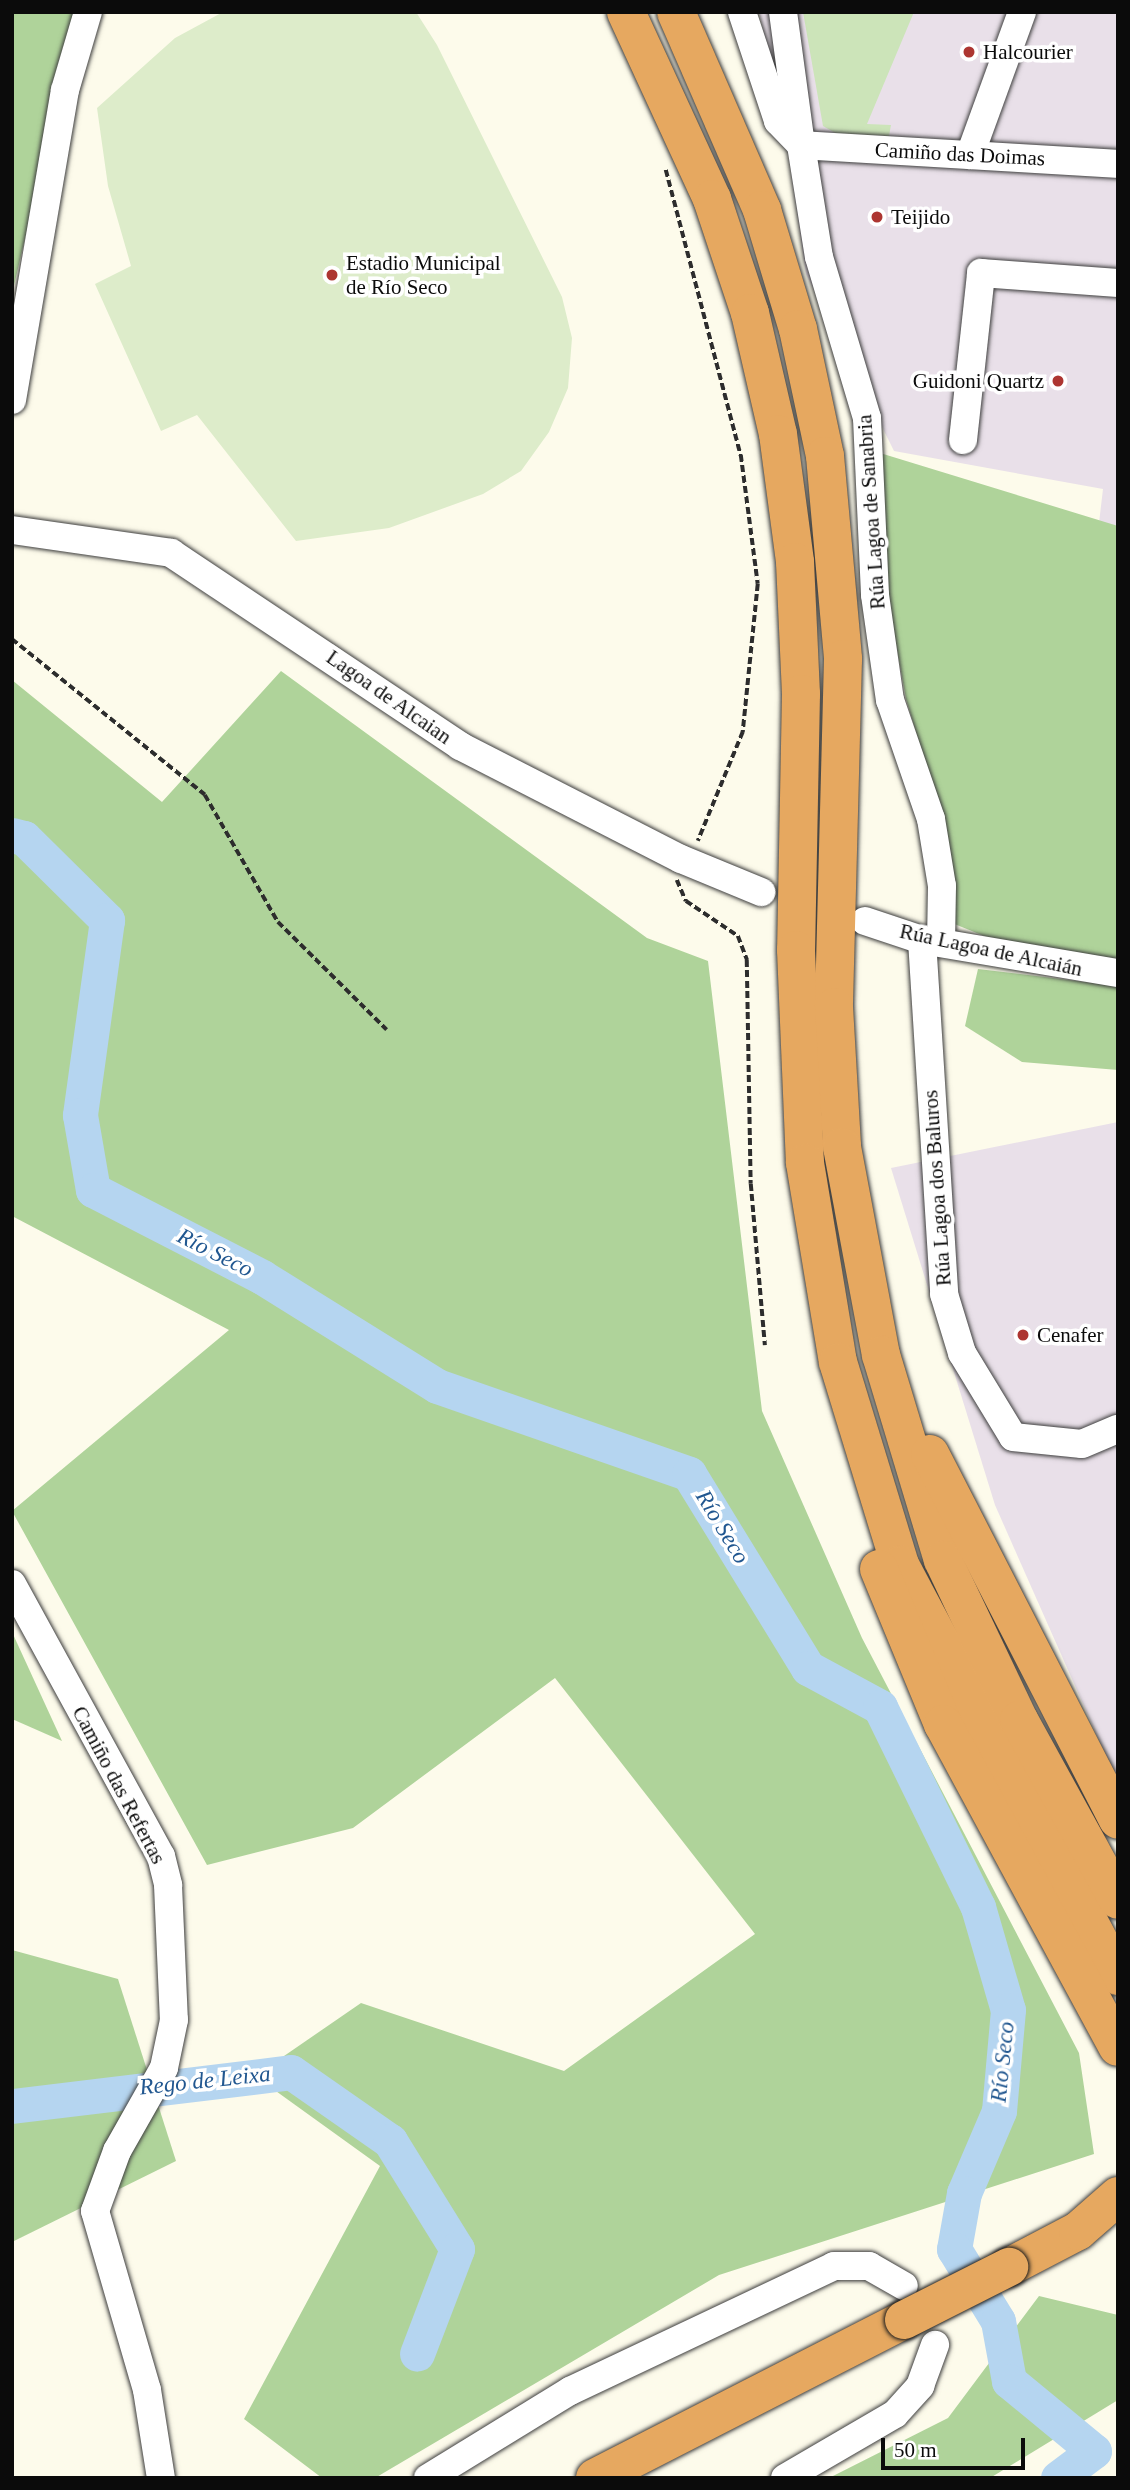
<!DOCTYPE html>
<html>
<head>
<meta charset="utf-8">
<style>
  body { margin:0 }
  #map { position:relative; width:1130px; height:2490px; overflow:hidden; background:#fdfbeb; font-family:"Times New Roman",serif }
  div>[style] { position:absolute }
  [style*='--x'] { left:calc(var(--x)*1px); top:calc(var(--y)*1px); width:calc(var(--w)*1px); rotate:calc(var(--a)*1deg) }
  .industrial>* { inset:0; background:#e9e0e9 }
  .green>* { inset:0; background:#cce4b9 }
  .forest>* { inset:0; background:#afd39a }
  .pitch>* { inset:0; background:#ddecca }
  .river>* { height:35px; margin:-17.5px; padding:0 17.5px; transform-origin:17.5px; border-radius:17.5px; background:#b5d5f0 }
  .path>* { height:3.5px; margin-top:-1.75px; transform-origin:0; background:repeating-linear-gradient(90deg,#2d2d2d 0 7px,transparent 0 10.5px) }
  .roads { filter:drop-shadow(0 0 2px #3e3e3e) drop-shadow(0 0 2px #3e3e3e) }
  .minor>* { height:28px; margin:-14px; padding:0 14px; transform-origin:14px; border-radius:14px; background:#fff }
  .highway>* { height:38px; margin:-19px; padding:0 19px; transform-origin:19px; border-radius:19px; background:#e6a860 }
  .bridges { filter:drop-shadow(0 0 2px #1c1c1c) drop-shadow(0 0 2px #1c1c1c) }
  .highway-bridge>* { height:38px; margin:-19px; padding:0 19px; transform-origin:19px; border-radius:19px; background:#e6a860 }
  .dots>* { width:19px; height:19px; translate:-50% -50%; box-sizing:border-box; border:4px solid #fff; border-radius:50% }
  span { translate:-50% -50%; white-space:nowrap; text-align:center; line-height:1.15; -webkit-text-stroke:7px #fff; paint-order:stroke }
  .poi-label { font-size:21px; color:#0b0b0b }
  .left { translate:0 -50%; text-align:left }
  .right { translate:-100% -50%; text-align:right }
  .street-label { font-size:21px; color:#0b0b0b }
  .water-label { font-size:23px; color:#215790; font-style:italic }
  .frame { position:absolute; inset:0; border:14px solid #0b0b0b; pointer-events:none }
  .scale { position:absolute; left:881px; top:2438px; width:144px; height:32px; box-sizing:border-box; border:4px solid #0b0b0b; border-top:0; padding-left:9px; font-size:21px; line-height:24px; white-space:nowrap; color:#0b0b0b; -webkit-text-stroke:5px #fff; paint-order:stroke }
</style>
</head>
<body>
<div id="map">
  <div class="industrial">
    <div style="clip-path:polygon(759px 12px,1118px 12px,1118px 526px,1099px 523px,1103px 489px,894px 451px,806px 274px,784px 124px)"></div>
    <div style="clip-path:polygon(1118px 1122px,1118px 1783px,995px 1505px,891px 1168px)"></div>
  </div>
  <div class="green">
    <div style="clip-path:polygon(803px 12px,914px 12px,867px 124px,891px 125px,889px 136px,837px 134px,823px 126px)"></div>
  </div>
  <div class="forest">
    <div style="clip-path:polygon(12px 12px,78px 12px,12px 294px)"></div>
    <div style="clip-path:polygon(880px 453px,1118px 526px,1118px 959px,994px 940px,952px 923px,948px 838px,906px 699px,887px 594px)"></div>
    <div style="clip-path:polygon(281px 671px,647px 938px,708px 961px,762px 1411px,862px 1638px,1079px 2053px,1094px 2154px,719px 2275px,375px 2478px,322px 2478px,244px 2419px,380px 2166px,255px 2076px,361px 2003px,564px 2071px,755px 1934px,555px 1678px,353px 1828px,207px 1865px,12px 1511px,229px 1330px,12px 1216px,12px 680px,162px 802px)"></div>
    <div style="clip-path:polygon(978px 969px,1118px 986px,1118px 1070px,1022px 1062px,965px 1026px)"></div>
    <div style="clip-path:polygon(12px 1632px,62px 1741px,12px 1719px)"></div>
    <div style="clip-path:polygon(12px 1950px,118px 1979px,176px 2161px,12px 2242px)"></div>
    <div style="clip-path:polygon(1039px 2296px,1118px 2315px,1118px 2400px,990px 2478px,829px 2478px,948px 2418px)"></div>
  </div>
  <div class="pitch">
    <div style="clip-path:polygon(223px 12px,416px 12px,437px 45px,562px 297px,572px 338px,568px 388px,549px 432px,521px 471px,483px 494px,389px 528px,296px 541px,197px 415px,161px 431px,95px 284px,131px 266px,108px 186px,97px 108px,175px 38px)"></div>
  </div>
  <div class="river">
    <div style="--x:12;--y:835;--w:12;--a:14"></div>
    <div style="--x:24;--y:838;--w:117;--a:44.7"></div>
    <div style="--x:107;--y:920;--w:197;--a:97.9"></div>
    <div style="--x:80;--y:1115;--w:76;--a:80.2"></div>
    <div style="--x:93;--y:1190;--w:190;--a:27.2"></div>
    <div style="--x:262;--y:1277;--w:206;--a:31.9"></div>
    <div style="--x:437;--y:1386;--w:267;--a:19.2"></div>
    <div style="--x:689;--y:1474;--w:228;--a:58.5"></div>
    <div style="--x:808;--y:1668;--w:82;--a:28.4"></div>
    <div style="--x:880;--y:1707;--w:223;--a:63.9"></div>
    <div style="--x:978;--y:1907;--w:107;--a:73.8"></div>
    <div style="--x:1008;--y:2010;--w:101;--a:95.1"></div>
    <div style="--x:999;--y:2111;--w:89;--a:113.1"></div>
    <div style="--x:964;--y:2193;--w:57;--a:100.1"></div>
    <div style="--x:954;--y:2249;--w:84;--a:58.6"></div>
    <div style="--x:998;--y:2321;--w:61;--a:79.6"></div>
    <div style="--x:1009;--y:2381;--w:110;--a:39.5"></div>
    <div style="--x:1094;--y:2451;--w:45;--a:143.1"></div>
    <div style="--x:12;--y:2106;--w:281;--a:-6.9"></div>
    <div style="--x:291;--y:2072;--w:121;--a:34.9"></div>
    <div style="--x:390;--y:2141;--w:127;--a:58.2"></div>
    <div style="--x:457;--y:2249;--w:112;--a:110.9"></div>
  </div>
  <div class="path">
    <div style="--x:666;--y:170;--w:295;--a:75.3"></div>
    <div style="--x:741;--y:455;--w:130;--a:82.5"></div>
    <div style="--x:758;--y:584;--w:149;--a:95.8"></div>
    <div style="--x:743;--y:732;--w:118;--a:112.4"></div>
    <div style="--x:12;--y:639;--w:248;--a:38.9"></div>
    <div style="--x:205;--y:795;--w:146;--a:60.1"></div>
    <div style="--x:278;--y:922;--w:153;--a:44.7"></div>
    <div style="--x:677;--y:880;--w:23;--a:67"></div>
    <div style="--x:686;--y:901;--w:63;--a:33.9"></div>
    <div style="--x:738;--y:936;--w:26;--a:69"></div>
    <div style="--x:747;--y:960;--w:224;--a:89"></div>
    <div style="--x:751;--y:1184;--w:162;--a:85"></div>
  </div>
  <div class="roads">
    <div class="minor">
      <div style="--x:742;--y:12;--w:115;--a:71.7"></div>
      <div style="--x:778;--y:121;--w:33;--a:46"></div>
      <div style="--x:801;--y:145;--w:113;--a:80.9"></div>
      <div style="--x:819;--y:257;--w:168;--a:73.4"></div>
      <div style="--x:867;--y:418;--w:177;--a:87.4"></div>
      <div style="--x:875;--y:595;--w:106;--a:81.9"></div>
      <div style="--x:890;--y:700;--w:126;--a:71"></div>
      <div style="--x:931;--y:819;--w:68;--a:80.7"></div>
      <div style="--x:942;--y:886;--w:56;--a:91"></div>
      <div style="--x:783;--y:12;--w:134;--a:82.3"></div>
      <div style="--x:801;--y:145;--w:318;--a:3.4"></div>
      <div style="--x:970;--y:155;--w:152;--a:-70"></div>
      <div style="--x:12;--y:400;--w:314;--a:-80.3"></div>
      <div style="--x:65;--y:90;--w:81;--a:-73.6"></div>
      <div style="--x:963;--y:440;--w:168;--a:-83.8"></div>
      <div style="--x:981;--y:273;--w:137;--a:4.2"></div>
      <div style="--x:12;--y:530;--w:161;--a:8.2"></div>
      <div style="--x:171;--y:553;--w:348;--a:33.7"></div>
      <div style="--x:460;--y:746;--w:248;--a:27.1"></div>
      <div style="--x:681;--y:859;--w:87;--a:22.4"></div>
      <div style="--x:865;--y:921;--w:60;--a:18.4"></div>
      <div style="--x:922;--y:940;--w:199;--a:9.6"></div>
      <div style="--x:922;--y:940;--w:355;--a:86.4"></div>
      <div style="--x:944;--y:1294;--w:62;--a:73"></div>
      <div style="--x:962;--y:1353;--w:98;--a:58.7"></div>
      <div style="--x:1013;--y:1437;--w:69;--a:5.8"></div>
      <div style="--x:1082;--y:1444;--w:39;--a:-23"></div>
      <div style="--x:12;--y:1584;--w:310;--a:61.3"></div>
      <div style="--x:161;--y:1856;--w:30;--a:76"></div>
      <div style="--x:168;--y:1885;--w:135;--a:87.5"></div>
      <div style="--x:174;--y:2020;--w:49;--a:101.8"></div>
      <div style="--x:164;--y:2068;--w:95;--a:119.5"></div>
      <div style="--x:117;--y:2151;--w:64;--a:110.1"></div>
      <div style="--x:95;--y:2211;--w:186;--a:73.8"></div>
      <div style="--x:147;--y:2390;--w:89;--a:81"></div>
      <div style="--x:428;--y:2478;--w:167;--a:-31.5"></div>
      <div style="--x:570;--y:2391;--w:292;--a:-25.3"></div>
      <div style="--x:834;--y:2266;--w:35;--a:0"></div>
      <div style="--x:869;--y:2266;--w:40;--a:29.7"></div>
      <div style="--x:785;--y:2478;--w:127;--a:-30.2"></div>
      <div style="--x:895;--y:2414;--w:38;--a:-48"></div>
      <div style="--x:920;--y:2386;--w:44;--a:-69.9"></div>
    </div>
    <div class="highway">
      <div style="--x:626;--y:12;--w:206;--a:65.3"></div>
      <div style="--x:712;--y:199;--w:120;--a:71.6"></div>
      <div style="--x:750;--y:313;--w:124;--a:77"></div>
      <div style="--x:778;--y:434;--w:129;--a:82.4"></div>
      <div style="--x:795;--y:562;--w:132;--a:87.4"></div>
      <div style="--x:801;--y:694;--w:256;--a:91.1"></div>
      <div style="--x:796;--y:950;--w:213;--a:87.6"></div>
      <div style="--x:805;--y:1163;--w:202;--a:80.6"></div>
      <div style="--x:838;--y:1362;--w:212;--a:73"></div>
      <div style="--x:900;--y:1565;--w:465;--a:62.1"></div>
      <div style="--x:676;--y:12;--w:216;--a:66.5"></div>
      <div style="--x:762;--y:210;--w:124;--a:73.2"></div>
      <div style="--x:798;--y:329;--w:130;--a:78"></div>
      <div style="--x:825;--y:456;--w:204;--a:84.9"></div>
      <div style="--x:843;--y:659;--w:348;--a:91.5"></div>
      <div style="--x:834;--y:1007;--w:140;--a:86.7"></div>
      <div style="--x:842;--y:1147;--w:212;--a:79.4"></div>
      <div style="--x:881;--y:1355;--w:214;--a:73.2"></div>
      <div style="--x:943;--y:1560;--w:177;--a:64.6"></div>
      <div style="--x:1019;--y:1720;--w:205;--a:61.2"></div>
      <div style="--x:930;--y:1454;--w:411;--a:62.8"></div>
      <div style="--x:879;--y:1569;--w:168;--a:67.6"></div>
      <div style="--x:943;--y:1724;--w:367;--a:61.6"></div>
      <div style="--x:1009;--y:2267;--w:78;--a:-27.6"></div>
      <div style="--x:1078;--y:2231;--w:53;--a:-41.2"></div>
      <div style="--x:595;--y:2478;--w:347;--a:-27.1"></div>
    </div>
  </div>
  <div class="bridges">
    <div class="highway-bridge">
      <div style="--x:904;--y:2320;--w:118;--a:-26.8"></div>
    </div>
  </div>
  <div class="dots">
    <div style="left:969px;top:52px;background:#ad3531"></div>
    <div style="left:877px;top:217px;background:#ad3531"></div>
    <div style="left:332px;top:275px;background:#ad3531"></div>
    <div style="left:1058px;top:381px;background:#ad3531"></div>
    <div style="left:1023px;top:1335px;background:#ad3531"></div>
  </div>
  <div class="poi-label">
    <span class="left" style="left:983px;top:52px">Halcourier</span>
    <span class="left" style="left:891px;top:217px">Teijido</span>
    <span class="left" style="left:346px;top:275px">Estadio Municipal<br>de Río Seco</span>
    <span class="right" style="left:1044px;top:381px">Guidoni Quartz</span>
    <span class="left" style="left:1037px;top:1335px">Cenafer</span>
  </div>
  <div class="street-label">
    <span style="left:960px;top:154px;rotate:3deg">Camiño das Doimas</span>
    <span style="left:871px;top:512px;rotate:-94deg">Rúa Lagoa de Sanabria</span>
    <span style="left:389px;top:697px;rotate:35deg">Lagoa de Alcaian</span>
    <span style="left:991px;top:950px;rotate:12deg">Rúa Lagoa de Alcaián</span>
    <span style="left:937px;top:1188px;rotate:-94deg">Rúa Lagoa dos Baluros</span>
    <span style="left:119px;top:1785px;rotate:62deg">Camiño das Refertas</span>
  </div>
  <div class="water-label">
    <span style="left:215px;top:1253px;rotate:27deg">Río Seco</span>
    <span style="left:722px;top:1527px;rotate:59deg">Río Seco</span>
    <span style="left:1003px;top:2062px;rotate:-84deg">Río Seco</span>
    <span style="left:205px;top:2081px;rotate:-6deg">Rego de Leixa</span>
  </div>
  <div class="frame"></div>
  <div class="scale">50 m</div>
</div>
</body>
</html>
